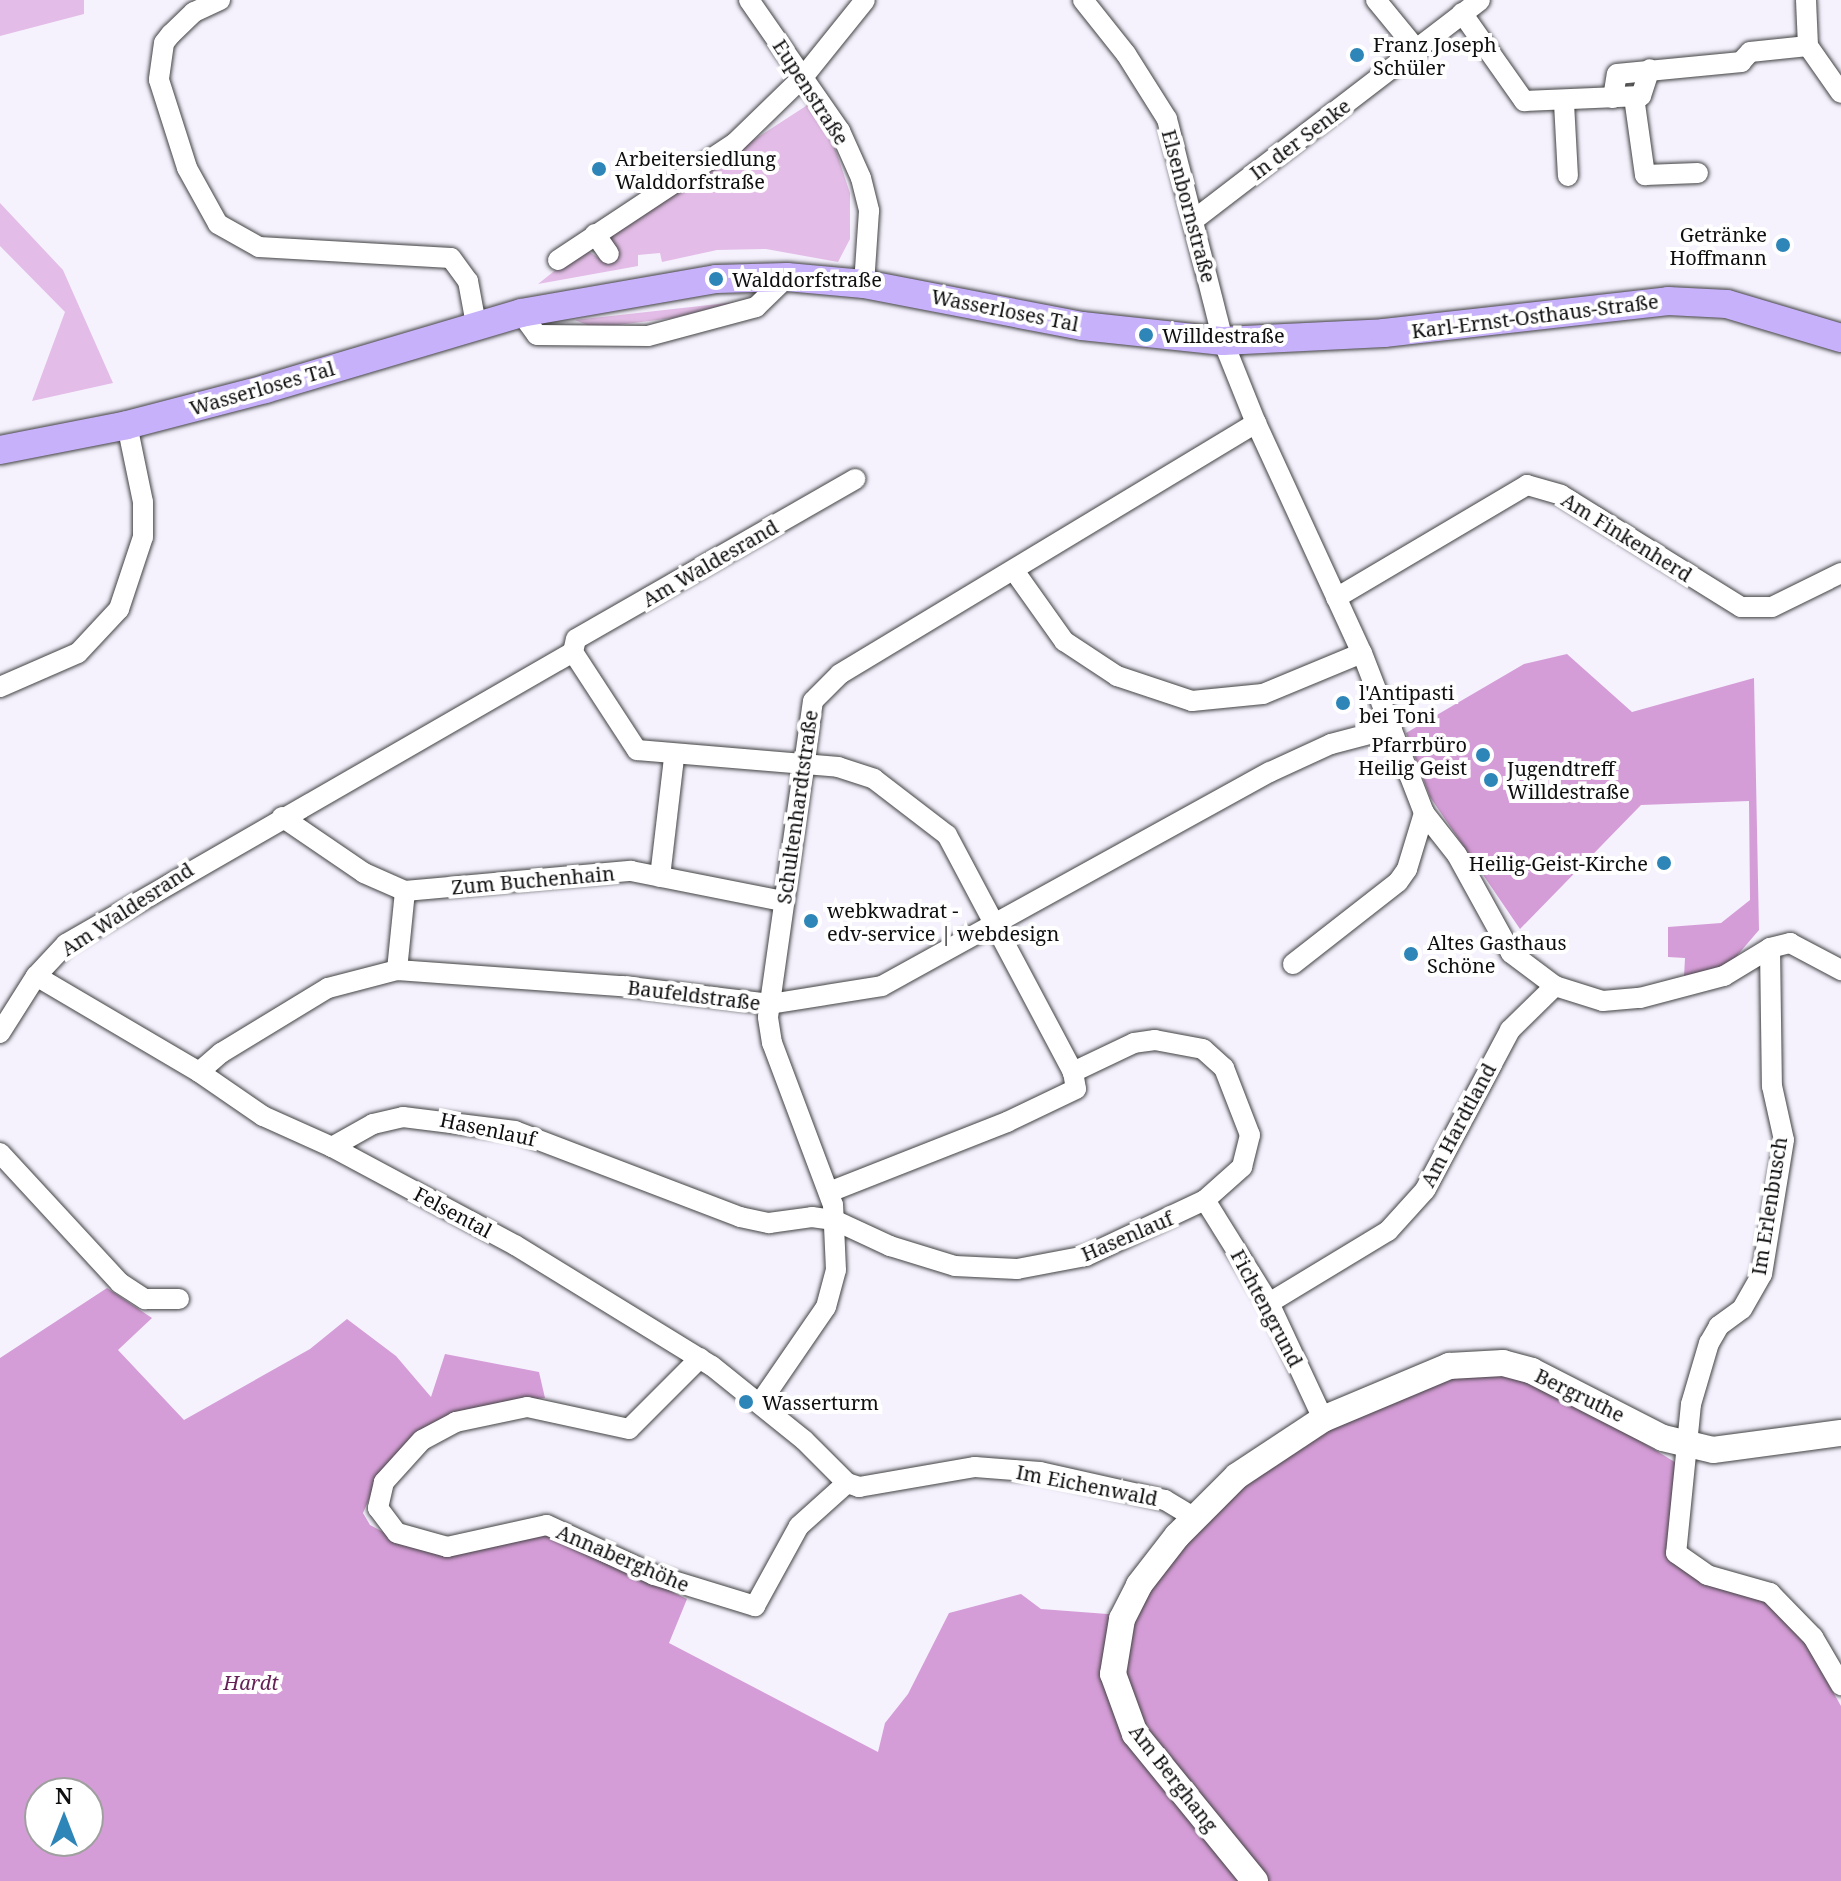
<!DOCTYPE html>
<html>
<head>
<meta charset="utf-8">
<style>
  body { margin:0 }
  #map { position:relative; width:1841px; height:1881px; overflow:hidden; background:#f5f2fe; font-family:"Noto Serif",serif }
  div>[style] { position:absolute }
  [style*='--x'] { left:calc(var(--x)*1px); top:calc(var(--y)*1px); width:calc(var(--w)*1px); rotate:calc(var(--a)*1deg) }
  .green>* { inset:0; background:#e3bde7 }
  .forest>* { inset:0; background:#d59dd7 }
  .roads { filter:drop-shadow(0 0 2px #424242) drop-shadow(0 0 2px #424242) }
  .minor>* { height:20px; margin:-10px; padding:0 10px; transform-origin:10px; border-radius:10px; background:#fff }
  .tertiary>* { height:26px; margin:-13px; padding:0 13px; transform-origin:13px; border-radius:13px; background:#fff }
  .secondary>* { height:28px; margin:-14px; padding:0 14px; transform-origin:14px; border-radius:14px; background:#c7b1fa }
  .dots>* { width:22px; height:22px; translate:-50% -50%; box-sizing:border-box; border:4px solid #fff; border-radius:50% }
  span { translate:-50% -50%; white-space:nowrap; text-align:center; line-height:1.15; -webkit-text-stroke:8px #fff; paint-order:stroke }
  .poi-label { font-size:20px; color:#0f0f0f }
  .left { translate:0 -50%; text-align:left }
  .right { translate:-100% -50%; text-align:right }
  .street-label { font-size:20px; color:#0f0f0f }
  .park-label { font-size:20px; color:#642257; font-style:italic }
  .north { position:absolute; left:24px; top:1777px; width:80px; height:80px; box-sizing:border-box; background:#fff; border:2px solid #9f9f9f; border-radius:50%; rotate:0deg; font-size:22px; font-weight:700; line-height:32px; text-align:center; color:#0f0f0f }
  .north::after { content:''; display:block; margin:auto; width:28px; height:36px; background:#2e86b8; clip-path:polygon(50% 0,100% 100%,50% 72%,0 100%) }
</style>
</head>
<body>
<div id="map">
  <div class="green">
    <div style="clip-path:polygon(0 0,84px 0,84px 14px,0 36px)"></div>
    <div style="clip-path:polygon(809px 104px,831px 136px,850px 193px,850px 239px,838px 262px,766px 249px,717px 250px,662px 262px,660px 253px,638px 255px,638px 266px,538px 284px,583px 248px,605px 262px,613px 231px)"></div>
    <div style="clip-path:polygon(0 203px,63px 270px,113px 383px,32px 401px,65px 312px,0 246px)"></div>
    <div style="clip-path:polygon(736px 302px,673px 318px,594px 328px,575px 320px)"></div>
  </div>
  <div class="forest">
    <div style="clip-path:polygon(1567px 654px,1632px 712px,1754px 678px,1759px 930px,1735px 958px,1716px 969px,1684px 977px,1685px 958px,1668px 957px,1668px 927px,1721px 923px,1750px 900px,1749px 801px,1641px 805px,1520px 929px,1430px 797px,1406px 733px,1524px 664px)"></div>
    <div style="clip-path:polygon(evenodd,107px 1288px,152px 1318px,118px 1350px,184px 1420px,310px 1349px,347px 1319px,396px 1356px,431px 1397px,445px 1354px,539px 1372px,545px 1398px,499px 1403px,381px 1472px,363px 1513px,370px 1525px,413px 1548px,458px 1552px,540px 1530px,687px 1599px,669px 1643px,878px 1752px,885px 1723px,908px 1694px,949px 1613px,1021px 1594px,1041px 1609px,1134px 1616px,1187px 1536px,1261px 1468px,1360px 1412px,1452px 1372px,1501px 1370px,1567px 1396px,1678px 1464px,1670px 1549px,1778px 1609px,1800px 1634px,1841px 1706px,1841px 1881px,0 1881px,0 1358px,107px 1288px,40px 1793px,88px 1793px,88px 1841px,40px 1841px,40px 1793px)"></div>
  </div>
  <div class="roads">
    <div class="minor">
      <div style="--x:220;--y:0;--w:29;--a:155"></div>
      <div style="--x:194;--y:12;--w:32;--a:136"></div>
      <div style="--x:171;--y:34;--w:11;--a:128"></div>
      <div style="--x:164;--y:43;--w:37;--a:98"></div>
      <div style="--x:159;--y:80;--w:92;--a:72.3"></div>
      <div style="--x:187;--y:168;--w:64;--a:61"></div>
      <div style="--x:218;--y:224;--w:47;--a:29.3"></div>
      <div style="--x:259;--y:247;--w:192;--a:3.3"></div>
      <div style="--x:451;--y:258;--w:29;--a:54"></div>
      <div style="--x:468;--y:281;--w:44;--a:79.5"></div>
      <div style="--x:749;--y:0;--w:160;--a:55.2"></div>
      <div style="--x:840;--y:131;--w:51;--a:65.9"></div>
      <div style="--x:861;--y:178;--w:34;--a:76"></div>
      <div style="--x:869;--y:211;--w:73;--a:93.9"></div>
      <div style="--x:1083;--y:0;--w:69;--a:51.5"></div>
      <div style="--x:1126;--y:54;--w:77;--a:57.8"></div>
      <div style="--x:1167;--y:119;--w:229;--a:75.8"></div>
      <div style="--x:1223;--y:341;--w:88;--a:68.1"></div>
      <div style="--x:1256;--y:423;--w:253;--a:65.3"></div>
      <div style="--x:1362;--y:653;--w:172;--a:68.8"></div>
      <div style="--x:1424;--y:813;--w:53;--a:51.8"></div>
      <div style="--x:1457;--y:855;--w:112;--a:61.1"></div>
      <div style="--x:1511;--y:953;--w:55;--a:36.9"></div>
      <div style="--x:1555;--y:986;--w:50;--a:17.4"></div>
      <div style="--x:1603;--y:1001;--w:37;--a:-5"></div>
      <div style="--x:1640;--y:998;--w:87;--a:-14.7"></div>
      <div style="--x:1724;--y:976;--w:54;--a:-31.3"></div>
      <div style="--x:1770;--y:948;--w:21;--a:-14"></div>
      <div style="--x:1790;--y:943;--w:58;--a:27.9"></div>
      <div style="--x:1376;--y:0;--w:65;--a:50.6"></div>
      <div style="--x:1806;--y:0;--w:46;--a:87.5"></div>
      <div style="--x:1462;--y:13;--w:108;--a:54.8"></div>
      <div style="--x:1524;--y:101;--w:117;--a:-2.4"></div>
      <div style="--x:1641;--y:96;--w:28;--a:-72"></div>
      <div style="--x:1634;--y:97;--w:79;--a:82"></div>
      <div style="--x:1645;--y:175;--w:53;--a:-2.2"></div>
      <div style="--x:1613;--y:98;--w:24;--a:-81"></div>
      <div style="--x:1617;--y:74;--w:125;--a:-5.5"></div>
      <div style="--x:1741;--y:62;--w:13;--a:-48"></div>
      <div style="--x:1750;--y:52;--w:58;--a:-5.9"></div>
      <div style="--x:1808;--y:46;--w:57;--a:54.9"></div>
      <div style="--x:1564;--y:103;--w:73;--a:86.9"></div>
      <div style="--x:1195;--y:219;--w:359;--a:-37.5"></div>
      <div style="--x:595;--y:234;--w:24;--a:55"></div>
      <div style="--x:558;--y:260;--w:212;--a:-33.5"></div>
      <div style="--x:735;--y:143;--w:96;--a:-44.2"></div>
      <div style="--x:804;--y:76;--w:97;--a:-51.2"></div>
      <div style="--x:521;--y:313;--w:27;--a:54"></div>
      <div style="--x:537;--y:335;--w:111;--a:0.5"></div>
      <div style="--x:648;--y:336;--w:112;--a:-15"></div>
      <div style="--x:756;--y:307;--w:43;--a:-44.1"></div>
      <div style="--x:1015;--y:572;--w:85;--a:54.6"></div>
      <div style="--x:1064;--y:641;--w:64;--a:33.4"></div>
      <div style="--x:1117;--y:676;--w:79;--a:18.4"></div>
      <div style="--x:1192;--y:701;--w:71;--a:-5.6"></div>
      <div style="--x:1263;--y:694;--w:107;--a:-22.5"></div>
      <div style="--x:1336;--y:598;--w:222;--a:-30.6"></div>
      <div style="--x:1527;--y:485;--w:35;--a:16"></div>
      <div style="--x:1561;--y:495;--w:212;--a:31.9"></div>
      <div style="--x:1741;--y:607;--w:31;--a:0"></div>
      <div style="--x:1772;--y:607;--w:77;--a:-26.2"></div>
      <div style="--x:573;--y:652;--w:117;--a:56.9"></div>
      <div style="--x:637;--y:750;--w:202;--a:4.8"></div>
      <div style="--x:838;--y:767;--w:38;--a:18"></div>
      <div style="--x:874;--y:779;--w:92;--a:37.5"></div>
      <div style="--x:947;--y:835;--w:268;--a:62"></div>
      <div style="--x:0;--y:687;--w:85;--a:-23.6"></div>
      <div style="--x:78;--y:653;--w:60;--a:-47"></div>
      <div style="--x:119;--y:609;--w:76;--a:-71.6"></div>
      <div style="--x:143;--y:537;--w:35;--a:-90"></div>
      <div style="--x:143;--y:502;--w:79;--a:-101.7"></div>
      <div style="--x:282;--y:817;--w:99;--a:34.3"></div>
      <div style="--x:364;--y:873;--w:45;--a:23.7"></div>
      <div style="--x:405;--y:891;--w:227;--a:-5.1"></div>
      <div style="--x:631;--y:871;--w:155;--a:11.2"></div>
      <div style="--x:660;--y:877;--w:121;--a:-83.3"></div>
      <div style="--x:1770;--y:948;--w:138;--a:89.2"></div>
      <div style="--x:1772;--y:1086;--w:55;--a:77.5"></div>
      <div style="--x:1784;--y:1140;--w:136;--a:99.3"></div>
      <div style="--x:1762;--y:1274;--w:40;--a:119.7"></div>
      <div style="--x:1742;--y:1309;--w:29;--a:144"></div>
      <div style="--x:1719;--y:1326;--w:20;--a:120"></div>
      <div style="--x:1709;--y:1343;--w:64;--a:106.4"></div>
      <div style="--x:1691;--y:1404;--w:150;--a:95.7"></div>
      <div style="--x:1676;--y:1553;--w:38;--a:35"></div>
      <div style="--x:1707;--y:1575;--w:66;--a:15.9"></div>
      <div style="--x:1770;--y:1593;--w:62;--a:45.7"></div>
      <div style="--x:1813;--y:1637;--w:56;--a:59.7"></div>
      <div style="--x:1293;--y:964;--w:133;--a:-38"></div>
      <div style="--x:1398;--y:882;--w:16;--a:-55"></div>
      <div style="--x:1407;--y:869;--w:59;--a:-73.1"></div>
      <div style="--x:397;--y:970;--w:79;--a:-84.2"></div>
      <div style="--x:36;--y:976;--w:189;--a:30.5"></div>
      <div style="--x:199;--y:1072;--w:78;--a:34.5"></div>
      <div style="--x:263;--y:1116;--w:76;--a:24.2"></div>
      <div style="--x:332;--y:1147;--w:208;--a:28.2"></div>
      <div style="--x:515;--y:1245;--w:231;--a:31.6"></div>
      <div style="--x:712;--y:1366;--w:118;--a:38.8"></div>
      <div style="--x:804;--y:1440;--w:61;--a:45"></div>
      <div style="--x:847;--y:1483;--w:13;--a:18"></div>
      <div style="--x:859;--y:1487;--w:118;--a:-9.8"></div>
      <div style="--x:975;--y:1467;--w:65;--a:4.4"></div>
      <div style="--x:1040;--y:1472;--w:128;--a:12.6"></div>
      <div style="--x:1165;--y:1500;--w:33;--a:31"></div>
      <div style="--x:0;--y:1033;--w:67;--a:-57.7"></div>
      <div style="--x:36;--y:976;--w:44;--a:-46.8"></div>
      <div style="--x:66;--y:944;--w:585;--a:-29.94"></div>
      <div style="--x:573;--y:652;--w:13;--a:-77"></div>
      <div style="--x:576;--y:639;--w:322;--a:-29.8"></div>
      <div style="--x:199;--y:1072;--w:29;--a:-41"></div>
      <div style="--x:221;--y:1053;--w:125;--a:-31.3"></div>
      <div style="--x:328;--y:988;--w:71;--a:-14.6"></div>
      <div style="--x:397;--y:970;--w:226;--a:4.1"></div>
      <div style="--x:622;--y:986;--w:149;--a:6.9"></div>
      <div style="--x:770;--y:1004;--w:113;--a:-9.1"></div>
      <div style="--x:882;--y:986;--w:443;--a:-28.9"></div>
      <div style="--x:1270;--y:772;--w:67;--a:-24.7"></div>
      <div style="--x:1331;--y:744;--w:63;--a:-14.7"></div>
      <div style="--x:332;--y:1147;--w:47;--a:-29.3"></div>
      <div style="--x:373;--y:1124;--w:31;--a:-13"></div>
      <div style="--x:403;--y:1117;--w:113;--a:7.1"></div>
      <div style="--x:515;--y:1131;--w:241;--a:20.9"></div>
      <div style="--x:740;--y:1217;--w:30;--a:12"></div>
      <div style="--x:769;--y:1223;--w:43;--a:-7.9"></div>
      <div style="--x:812;--y:1217;--w:22;--a:8"></div>
      <div style="--x:834;--y:1220;--w:62;--a:24.9"></div>
      <div style="--x:890;--y:1246;--w:68;--a:17.1"></div>
      <div style="--x:955;--y:1266;--w:62;--a:2.8"></div>
      <div style="--x:1017;--y:1269;--w:70;--a:-10.7"></div>
      <div style="--x:1086;--y:1256;--w:132;--a:-25.2"></div>
      <div style="--x:1205;--y:1200;--w:50;--a:-41.7"></div>
      <div style="--x:1242;--y:1167;--w:33;--a:-76"></div>
      <div style="--x:1250;--y:1135;--w:72;--a:-111.2"></div>
      <div style="--x:1224;--y:1068;--w:28;--a:-138"></div>
      <div style="--x:1203;--y:1049;--w:49;--a:-169.4"></div>
      <div style="--x:1155;--y:1040;--w:21;--a:172"></div>
      <div style="--x:1134;--y:1043;--w:68;--a:154.6"></div>
      <div style="--x:1073;--y:1072;--w:17;--a:80"></div>
      <div style="--x:1076;--y:1089;--w:76;--a:154.4"></div>
      <div style="--x:1007;--y:1122;--w:191;--a:158.5"></div>
      <div style="--x:0;--y:1153;--w:177;--a:47.3"></div>
      <div style="--x:120;--y:1283;--w:30;--a:33"></div>
      <div style="--x:145;--y:1299;--w:34;--a:0"></div>
      <div style="--x:1205;--y:1200;--w:121;--a:58.1"></div>
      <div style="--x:1269;--y:1303;--w:128;--a:65"></div>
      <div style="--x:1269;--y:1303;--w:139;--a:-31.2"></div>
      <div style="--x:1388;--y:1231;--w:55;--a:-47.9"></div>
      <div style="--x:1425;--y:1190;--w:181;--a:-62"></div>
      <div style="--x:1510;--y:1030;--w:63;--a:-44.4"></div>
      <div style="--x:700;--y:1358;--w:100;--a:135"></div>
      <div style="--x:629;--y:1429;--w:104;--a:-167.8"></div>
      <div style="--x:527;--y:1407;--w:73;--a:168.1"></div>
      <div style="--x:456;--y:1422;--w:38;--a:152"></div>
      <div style="--x:422;--y:1440;--w:57;--a:132.1"></div>
      <div style="--x:384;--y:1482;--w:27;--a:103"></div>
      <div style="--x:378;--y:1508;--w:31;--a:53"></div>
      <div style="--x:397;--y:1533;--w:52;--a:15.6"></div>
      <div style="--x:447;--y:1547;--w:102;--a:-12.4"></div>
      <div style="--x:547;--y:1525;--w:118;--a:25"></div>
      <div style="--x:654;--y:1575;--w:106;--a:17.1"></div>
      <div style="--x:755;--y:1606;--w:91;--a:-61.2"></div>
      <div style="--x:799;--y:1526;--w:64;--a:-41.9"></div>
      <div style="--x:760;--y:1403;--w:116;--a:-55.5"></div>
      <div style="--x:826;--y:1307;--w:38;--a:-75"></div>
      <div style="--x:836;--y:1270;--w:65;--a:-92.6"></div>
      <div style="--x:833;--y:1205;--w:173;--a:-110.6"></div>
      <div style="--x:772;--y:1043;--w:26;--a:-99"></div>
      <div style="--x:768;--y:1017;--w:319;--a:-81.9"></div>
      <div style="--x:813;--y:701;--w:38;--a:-45"></div>
      <div style="--x:840;--y:674;--w:486;--a:-31.1"></div>
    </div>
    <div class="tertiary">
      <div style="--x:1255;--y:1881;--w:190;--a:-129.2"></div>
      <div style="--x:1135;--y:1734;--w:64;--a:-110.1"></div>
      <div style="--x:1113;--y:1674;--w:56;--a:-80.7"></div>
      <div style="--x:1122;--y:1619;--w:38;--a:-63"></div>
      <div style="--x:1139;--y:1585;--w:62;--a:-52.2"></div>
      <div style="--x:1177;--y:1536;--w:85;--a:-45"></div>
      <div style="--x:1237;--y:1476;--w:103;--a:-33.5"></div>
      <div style="--x:1323;--y:1419;--w:137;--a:-22.8"></div>
      <div style="--x:1449;--y:1366;--w:54;--a:-3.2"></div>
      <div style="--x:1503;--y:1363;--w:30;--a:15"></div>
      <div style="--x:1532;--y:1371;--w:147;--a:27.1"></div>
      <div style="--x:1663;--y:1438;--w:51;--a:13.5"></div>
      <div style="--x:1713;--y:1450;--w:129;--a:-7.6"></div>
    </div>
    <div class="secondary">
      <div style="--x:0;--y:450;--w:129;--a:-11.1"></div>
      <div style="--x:127;--y:425;--w:143;--a:-14.6"></div>
      <div style="--x:265;--y:389;--w:267;--a:-16.5"></div>
      <div style="--x:521;--y:313;--w:198;--a:-9.9"></div>
      <div style="--x:716;--y:279;--w:71;--a:-1.6"></div>
      <div style="--x:787;--y:277;--w:77;--a:5.2"></div>
      <div style="--x:864;--y:284;--w:222;--a:10.9"></div>
      <div style="--x:1082;--y:326;--w:142;--a:6.1"></div>
      <div style="--x:1223;--y:341;--w:161;--a:-2.8"></div>
      <div style="--x:1384;--y:333;--w:286;--a:-6.4"></div>
      <div style="--x:1668;--y:301;--w:59;--a:2.9"></div>
      <div style="--x:1727;--y:304;--w:119;--a:16.6"></div>
    </div>
  </div>
  <div class="dots">
    <div style="left:1357px;top:55px;background:#2e86b8"></div>
    <div style="left:599px;top:169px;background:#2e86b8"></div>
    <div style="left:1783px;top:245px;background:#2e86b8"></div>
    <div style="left:716px;top:279px;background:#2e86b8"></div>
    <div style="left:1146px;top:335px;background:#2e86b8"></div>
    <div style="left:1343px;top:703px;background:#2e86b8"></div>
    <div style="left:1483px;top:755px;background:#2e86b8"></div>
    <div style="left:1491px;top:780px;background:#2e86b8"></div>
    <div style="left:1664px;top:863px;background:#2e86b8"></div>
    <div style="left:811px;top:921px;background:#2e86b8"></div>
    <div style="left:1411px;top:954px;background:#2e86b8"></div>
    <div style="left:746px;top:1402px;background:#2e86b8"></div>
  </div>
  <div class="poi-label">
    <span class="left" style="left:1373px;top:56px">Franz Joseph<br>Schüler</span>
    <span class="left" style="left:615px;top:170px">Arbeitersiedlung<br>Walddorfstraße</span>
    <span class="right" style="left:1767px;top:246px">Getränke<br>Hoffmann</span>
    <span class="left" style="left:732px;top:279px">Walddorfstraße</span>
    <span class="left" style="left:1162px;top:335px">Willdestraße</span>
    <span class="left" style="left:1359px;top:704px">l'Antipasti<br>bei Toni</span>
    <span class="right" style="left:1467px;top:756px">Pfarrbüro<br>Heilig Geist</span>
    <span class="left" style="left:1507px;top:780px">Jugendtreff<br>Willdestraße</span>
    <span class="right" style="left:1648px;top:863px">Heilig-Geist-Kirche</span>
    <span class="left" style="left:827px;top:922px">webkwadrat -<br>edv-service | webdesign</span>
    <span class="left" style="left:1427px;top:954px">Altes Gasthaus<br>Schöne</span>
    <span class="left" style="left:762px;top:1402px">Wasserturm</span>
  </div>
  <div class="street-label">
    <span style="left:811px;top:92px;rotate:57deg">Eupenstraße</span>
    <span style="left:1300px;top:139px;rotate:-37deg">In der Senke</span>
    <span style="left:1189px;top:206px;rotate:75deg">Elsenbornstraße</span>
    <span style="left:1005px;top:310px;rotate:11deg">Wasserloses Tal</span>
    <span style="left:1535px;top:316px;rotate:-7deg">Karl-Ernst-Osthaus-Straße</span>
    <span style="left:262px;top:388px;rotate:-16deg">Wasserloses Tal</span>
    <span style="left:1627px;top:537px;rotate:32deg">Am Finkenherd</span>
    <span style="left:710px;top:563px;rotate:-30deg">Am Waldesrand</span>
    <span style="left:797px;top:807px;rotate:-82deg">Schultenhardtstraße</span>
    <span style="left:533px;top:880px;rotate:-5deg">Zum Buchenhain</span>
    <span style="left:127px;top:909px;rotate:-33deg">Am Waldesrand</span>
    <span style="left:694px;top:995px;rotate:7deg">Baufeldstraße</span>
    <span style="left:1458px;top:1125px;rotate:-62deg">Am Hardtland</span>
    <span style="left:488px;top:1129px;rotate:12deg">Hasenlauf</span>
    <span style="left:1769px;top:1206px;rotate:-81deg">Im Erlenbusch</span>
    <span style="left:453px;top:1212px;rotate:28deg">Felsental</span>
    <span style="left:1127px;top:1236px;rotate:-23deg">Hasenlauf</span>
    <span style="left:1267px;top:1308px;rotate:62deg">Fichtengrund</span>
    <span style="left:1580px;top:1395px;rotate:26deg">Bergruthe</span>
    <span style="left:1087px;top:1485px;rotate:11deg">Im Eichenwald</span>
    <span style="left:623px;top:1558px;rotate:23deg">Annaberghöhe</span>
    <span style="left:1174px;top:1778px;rotate:52deg">Am Berghang</span>
  </div>
  <div class="park-label">
    <span style="left:251px;top:1682px">Hardt</span>
  </div>
  <div class="north">N</div>
</div>
</body>
</html>
